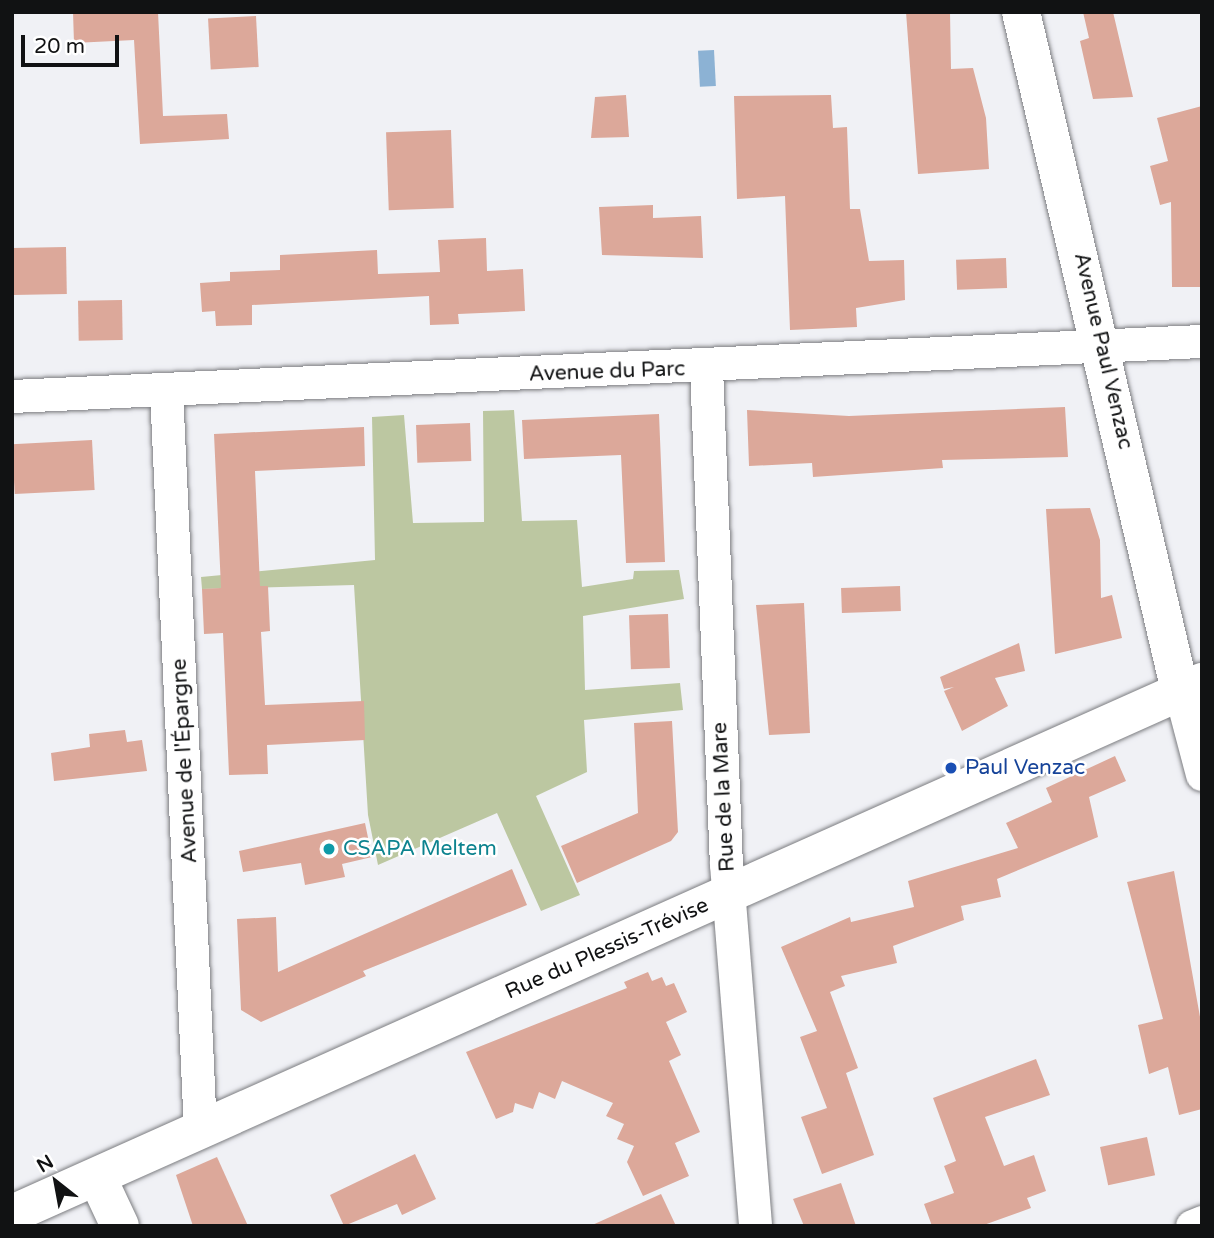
<!DOCTYPE html>
<html>
<head>
<meta charset="utf-8">
<style>
  body { margin:0 }
  #map { position:relative; width:1214px; height:1238px; overflow:hidden; background:#f0f1f5; font-family:"Varela Round",sans-serif }
  div>[style] { position:absolute }
  [style*='--x'] { left:calc(var(--x)*1px); top:calc(var(--y)*1px); width:calc(var(--w)*1px); rotate:calc(var(--a)*1deg) }
  .green>* { inset:0; background:#bcc7a1 }
  .water>* { inset:0; background:#8cb2d4; transform-origin:0 0 }
  .building>* { inset:0; background:#dca89a; transform-origin:0 0 }
  .roads { filter:drop-shadow(0 0 2px #7c7d81) drop-shadow(0 0 2px #7c7d81) }
  .street>* { height:33px; margin:-16.5px; padding:0 16.5px; transform-origin:16.5px; border-radius:16.5px; background:#fff }
  .secondary>* { height:38px; margin:-19px; padding:0 19px; transform-origin:19px; border-radius:19px; background:#fff }
  .dots>* { width:19px; height:19px; translate:-50% -50%; box-sizing:border-box; border:4px solid #fff; border-radius:50% }
  span { translate:-50% -50%; white-space:nowrap; text-align:center; line-height:1.15; -webkit-text-stroke:5px #fff; paint-order:stroke }
  .street-label { font-size:21px; color:#111213 }
  .transit-label { font-size:21px; color:#164399 }
  .left { translate:0 -50%; text-align:left }
  .culture-label { font-size:21px; color:#0d838f }
  .frame { position:absolute; inset:0; border:14px solid #111213; pointer-events:none }
  .north { position:absolute; left:21px; top:1147px; width:70px; height:70px; -webkit-text-stroke:5px #fff; paint-order:stroke; rotate:329deg; font-size:19px; font-weight:700; line-height:28px; text-align:center; color:#111213 }
  .north::after { content:''; display:block; margin:auto; width:24px; height:32px; background:#111213; clip-path:polygon(50% 0,100% 100%,50% 72%,0 100%) }
  .scale { position:absolute; left:21px; top:35px; width:98px; height:32px; box-sizing:border-box; border:4px solid #111213; border-top:0; padding-left:9px; font-size:21px; line-height:24px; white-space:nowrap; color:#111213; -webkit-text-stroke:5px #fff; paint-order:stroke }
</style>
</head>
<body>
<div id="map">
  <div class="green">
    <div style="clip-path:polygon(514px 410px,522px 521px,577px 520px,582px 587px,633px 579px,634px 571px,679px 570px,684px 599px,583px 616px,585px 690px,680px 683px,683px 710px,584px 720px,587px 772px,536px 796px,580px 895px,541px 911px,497px 813px,378px 865px,368px 815px,354px 585px,202px 589px,201px 577px,375px 560px,372px 417px,404px 415px,413px 523px,484px 522px,483px 411px)"></div>
  </div>
  <div class="water">
    <div style="left:714px;top:50px;width:36px;height:16px;rotate:87deg"></div>
  </div>
  <div class="building">
    <div style="clip-path:polygon(73px 12px,158px 12px,163px 116px,227px 114px,229px 139px,140px 144px,134px 40px,74px 43px)"></div>
    <div style="clip-path:polygon(906px 12px,950px 12px,951px 69px,973px 68px,986px 118px,989px 169px,918px 174px)"></div>
    <div style="clip-path:polygon(1083px 12px,1113px 12px,1133px 97px,1093px 99px,1080px 41px,1089px 38px)"></div>
    <div style="left:256px;top:16px;width:51px;height:48px;rotate:87deg"></div>
    <div style="clip-path:polygon(626px 95px,629px 137px,591px 138px,595px 97px)"></div>
    <div style="clip-path:polygon(831px 95px,833px 128px,847px 127px,850px 209px,860px 209px,869px 261px,904px 260px,905px 300px,856px 308px,857px 327px,790px 330px,785px 196px,737px 199px,734px 96px)"></div>
    <div style="clip-path:polygon(1202px 106px,1202px 287px,1172px 287px,1171px 202px,1160px 205px,1150px 166px,1168px 161px,1157px 118px)"></div>
    <div style="left:451px;top:130px;width:78px;height:65px;rotate:88deg"></div>
    <div style="clip-path:polygon(653px 205px,653px 218px,701px 216px,703px 258px,602px 255px,599px 207px)"></div>
    <div style="clip-path:polygon(486px 238px,487px 271px,523px 269px,525px 311px,458px 314px,459px 324px,430px 325px,429px 296px,252px 305px,252px 325px,216px 326px,215px 311px,202px 312px,200px 283px,230px 281px,230px 272px,280px 270px,280px 255px,377px 250px,378px 274px,440px 272px,438px 240px)"></div>
    <div style="left:66px;top:247px;width:47px;height:54px;rotate:89deg"></div>
    <div style="left:1006px;top:258px;width:30px;height:50px;rotate:88deg"></div>
    <div style="left:122px;top:300px;width:40px;height:44px;rotate:89deg"></div>
    <div style="clip-path:polygon(1065px 407px,1068px 457px,942px 460px,943px 468px,813px 477px,812px 463px,749px 466px,747px 410px,849px 416px)"></div>
    <div style="clip-path:polygon(659px 414px,665px 562px,626px 563px,621px 455px,524px 459px,522px 420px)"></div>
    <div style="left:470px;top:423px;width:38px;height:54px;rotate:88deg"></div>
    <div style="clip-path:polygon(364px 427px,365px 466px,255px 471px,260px 586px,268px 586px,270px 631px,261px 632px,265px 705px,364px 701px,365px 740px,267px 745px,268px 774px,229px 775px,223px 633px,204px 634px,202px 589px,221px 588px,214px 434px)"></div>
    <div style="left:92px;top:440px;width:50px;height:80px;rotate:87deg"></div>
    <div style="clip-path:polygon(1090px 508px,1100px 540px,1101px 598px,1112px 595px,1122px 638px,1055px 654px,1046px 509px)"></div>
    <div style="left:900px;top:586px;width:25px;height:59px;rotate:88deg"></div>
    <div style="clip-path:polygon(804px 603px,810px 733px,769px 735px,756px 605px)"></div>
    <div style="left:668px;top:614px;width:54px;height:39px;rotate:88deg"></div>
    <div style="clip-path:polygon(1019px 643px,1025px 671px,995px 678px,1008px 706px,962px 731px,944px 691px,954px 687px,944px 689px,940px 677px)"></div>
    <div style="clip-path:polygon(672px 721px,678px 832px,671px 841px,577px 883px,561px 846px,638px 813px,634px 723px)"></div>
    <div style="clip-path:polygon(125px 730px,127px 742px,142px 740px,147px 771px,54px 781px,51px 753px,90px 747px,89px 734px)"></div>
    <div style="clip-path:polygon(1115px 756px,1126px 781px,1089px 797px,1098px 837px,997px 879px,1001px 897px,961px 906px,964px 920px,893px 946px,897px 963px,841px 976px,845px 986px,830px 992px,858px 1068px,846px 1073px,874px 1155px,822px 1174px,801px 1117px,827px 1108px,800px 1037px,817px 1031px,781px 947px,850px 917px,851px 922px,914px 907px,908px 881px,1018px 848px,1006px 823px,1052px 802px,1046px 788px)"></div>
    <div style="clip-path:polygon(365px 823px,372px 857px,342px 864px,345px 877px,305px 885px,301px 863px,243px 872px,239px 851px)"></div>
    <div style="clip-path:polygon(512px 869px,527px 905px,363px 971px,366px 976px,261px 1022px,241px 1010px,237px 919px,276px 917px,278px 972px)"></div>
    <div style="clip-path:polygon(1174px 871px,1202px 1028px,1202px 1109px,1179px 1115px,1168px 1067px,1149px 1074px,1138px 1025px,1163px 1019px,1127px 882px)"></div>
    <div style="clip-path:polygon(648px 972px,652px 981px,662px 977px,666px 986px,674px 983px,687px 1012px,666px 1022px,681px 1055px,669px 1061px,700px 1132px,675px 1143px,689px 1176px,643px 1196px,627px 1162px,634px 1146px,617px 1139px,624px 1124px,606px 1116px,613px 1103px,562px 1081px,555px 1099px,539px 1092px,533px 1109px,515px 1103px,513px 1112px,496px 1119px,466px 1052px,627px 988px,624px 982px)"></div>
    <div style="clip-path:polygon(1036px 1059px,1050px 1095px,985px 1117px,1004px 1166px,1034px 1155px,1046px 1191px,1027px 1198px,1031px 1208px,981px 1226px,932px 1226px,924px 1204px,954px 1193px,944px 1166px,956px 1161px,933px 1098px)"></div>
    <div style="left:1147px;top:1137px;width:39px;height:48px;rotate:78deg"></div>
    <div style="clip-path:polygon(415px 1154px,436px 1199px,402px 1215px,397px 1204px,344px 1226px,330px 1195px)"></div>
    <div style="clip-path:polygon(217px 1157px,248px 1226px,193px 1226px,176px 1175px)"></div>
    <div style="clip-path:polygon(841px 1183px,856px 1226px,804px 1226px,793px 1199px)"></div>
    <div style="clip-path:polygon(661px 1194px,676px 1226px,590px 1226px)"></div>
  </div>
  <div class="roads">
    <div class="street">
      <div style="--x:706;--y:368;--w:496;--a:87.7"></div>
      <div style="--x:726;--y:864;--w:363;--a:85.4"></div>
      <div style="--x:166;--y:390;--w:742;--a:87.37"></div>
      <div style="--x:12;--y:396;--w:1191;--a:-2.65"></div>
      <div style="--x:1180;--y:691;--w:86;--a:75.2"></div>
      <div style="--x:1192;--y:1226;--w:11;--a:-22"></div>
    </div>
    <div class="secondary">
      <div style="--x:1021;--y:12;--w:697;--a:76.82"></div>
      <div style="--x:97;--y:1177;--w:54;--a:64.9"></div>
      <div style="--x:12;--y:1214;--w:1304;--a:-24.09"></div>
    </div>
  </div>
  <div class="dots">
    <div style="left:951px;top:768px;background:#1a4fb4"></div>
    <div style="left:329px;top:849px;background:#0f9aa8"></div>
  </div>
  <div class="street-label">
    <span style="left:1103px;top:351px;rotate:77deg">Avenue Paul Venzac</span>
    <span style="left:607px;top:372px;rotate:-2deg">Avenue du Parc</span>
    <span style="left:185px;top:761px;rotate:-93deg">Avenue de l'Épargne</span>
    <span style="left:724px;top:797px;rotate:-93deg">Rue de la Mare</span>
    <span style="left:607px;top:949px;rotate:-24deg">Rue du Plessis-Trévise</span>
  </div>
  <div class="transit-label">
    <span class="left" style="left:965px;top:768px">Paul Venzac</span>
  </div>
  <div class="culture-label">
    <span class="left" style="left:343px;top:849px">CSAPA Meltem</span>
  </div>
  <div class="frame"></div>
  <div class="north">N</div>
  <div class="scale">20 m</div>
</div>
</body>
</html>
